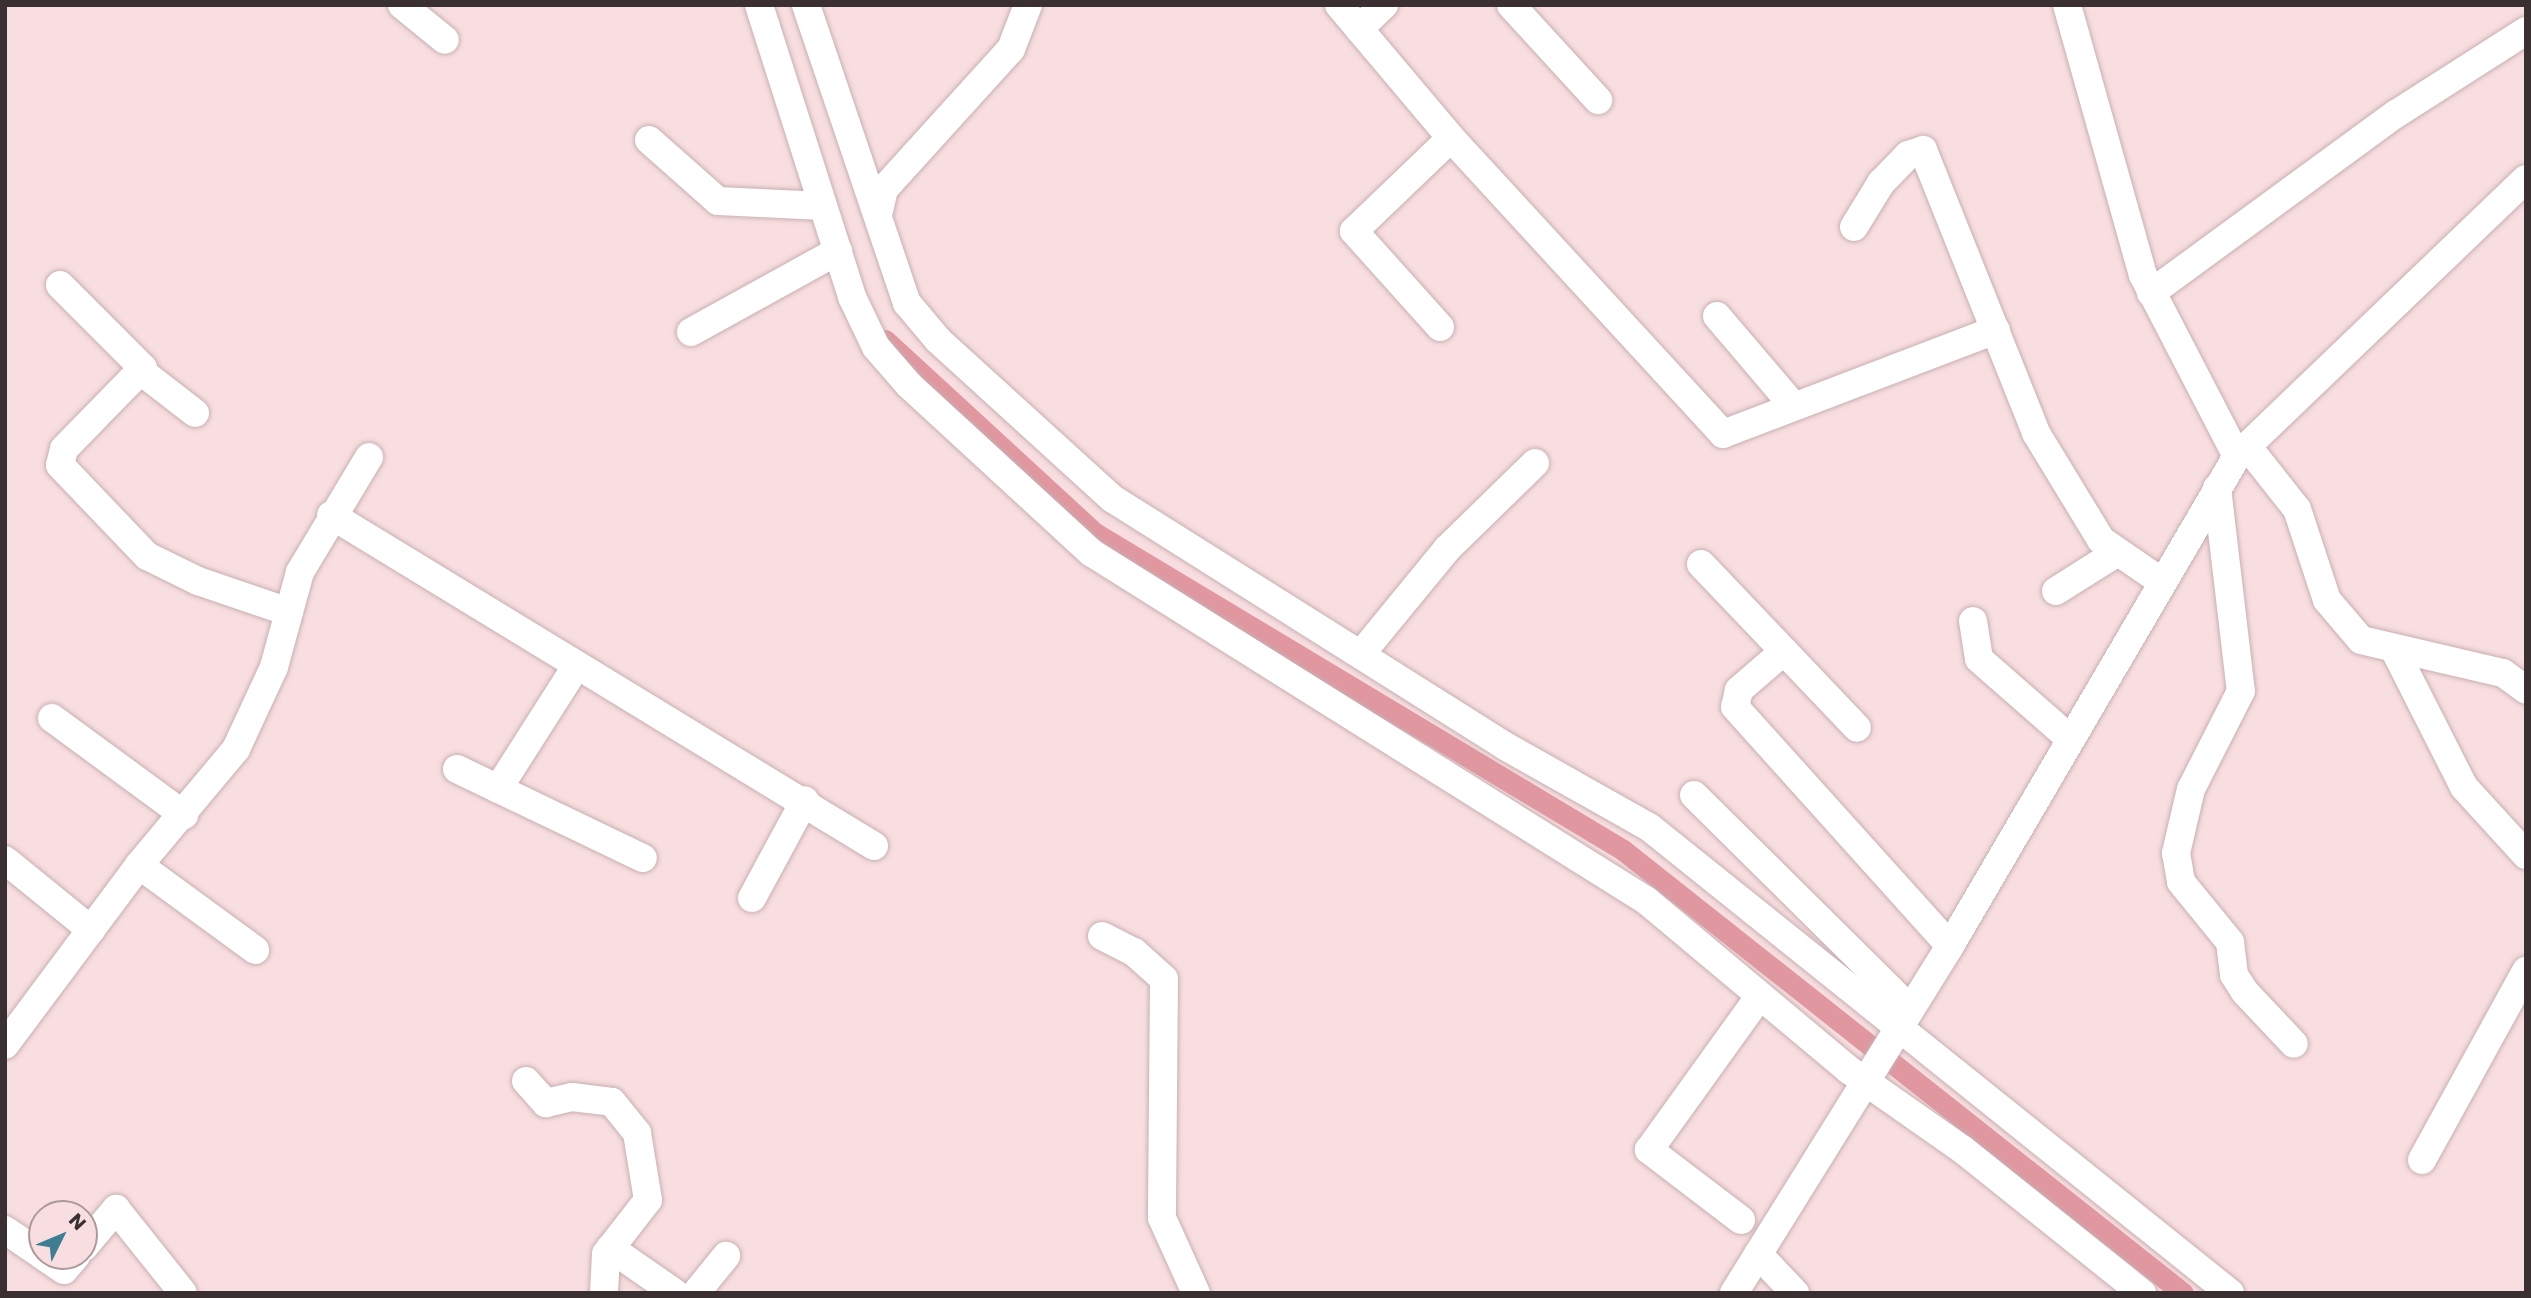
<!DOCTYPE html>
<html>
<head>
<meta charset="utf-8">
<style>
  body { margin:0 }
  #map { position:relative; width:2531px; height:1298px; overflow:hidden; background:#f8dee0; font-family:Poppins,sans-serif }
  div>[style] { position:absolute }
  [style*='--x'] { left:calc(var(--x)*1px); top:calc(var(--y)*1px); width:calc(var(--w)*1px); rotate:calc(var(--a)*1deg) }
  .canal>* { height:21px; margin:-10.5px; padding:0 10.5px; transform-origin:10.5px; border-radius:10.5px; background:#e097a0 }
  .roads { filter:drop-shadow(0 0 2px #c8afb1) drop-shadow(0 0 2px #c8afb1) }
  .minor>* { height:28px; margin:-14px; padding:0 14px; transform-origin:14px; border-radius:14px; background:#fff }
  span { translate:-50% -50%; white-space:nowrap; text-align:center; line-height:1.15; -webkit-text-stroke:6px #f8dee0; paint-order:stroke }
  .frame { position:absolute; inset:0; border:7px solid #3a3031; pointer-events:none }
  .north { position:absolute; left:28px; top:1200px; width:70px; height:70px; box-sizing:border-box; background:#f8dee0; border:2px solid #ac989a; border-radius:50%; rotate:47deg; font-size:19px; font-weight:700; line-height:28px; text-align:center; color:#3a3031 }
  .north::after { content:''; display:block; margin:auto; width:24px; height:32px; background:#3f7e92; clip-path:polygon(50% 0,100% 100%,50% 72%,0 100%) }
</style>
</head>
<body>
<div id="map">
  <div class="canal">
    <div style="--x:885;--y:340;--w:285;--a:42.6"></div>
    <div style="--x:1095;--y:533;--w:616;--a:30.98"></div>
    <div style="--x:1623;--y:850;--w:714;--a:38.35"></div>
  </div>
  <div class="roads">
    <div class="minor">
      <div style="--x:402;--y:5;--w:55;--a:39.1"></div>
      <div style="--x:759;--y:5;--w:306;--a:72.3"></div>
      <div style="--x:852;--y:297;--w:55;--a:64.4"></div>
      <div style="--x:876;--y:347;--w:50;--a:49"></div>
      <div style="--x:909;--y:385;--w:248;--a:42.6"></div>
      <div style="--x:1092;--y:553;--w:655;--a:32.09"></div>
      <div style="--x:1647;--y:901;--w:263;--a:39.9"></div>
      <div style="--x:1849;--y:1070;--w:138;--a:35"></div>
      <div style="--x:1962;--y:1149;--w:231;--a:38.7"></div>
      <div style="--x:806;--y:5;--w:315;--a:71.3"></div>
      <div style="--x:907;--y:303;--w:48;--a:50"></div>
      <div style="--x:938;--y:340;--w:236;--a:42.3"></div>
      <div style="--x:1113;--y:499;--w:463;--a:32.2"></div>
      <div style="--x:1505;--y:746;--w:165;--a:29.4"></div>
      <div style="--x:1649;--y:827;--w:745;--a:38.73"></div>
      <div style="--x:1339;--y:5;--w:174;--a:49.9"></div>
      <div style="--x:1451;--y:138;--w:402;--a:47.4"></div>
      <div style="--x:1723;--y:434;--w:292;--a:-20.9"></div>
      <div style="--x:1511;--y:5;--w:129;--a:47.5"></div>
      <div style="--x:2067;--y:5;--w:280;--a:74.3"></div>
      <div style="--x:2143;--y:275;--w:204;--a:62.6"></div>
      <div style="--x:1359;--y:29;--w:35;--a:-44"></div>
      <div style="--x:649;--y:140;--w:92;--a:41.5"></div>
      <div style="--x:718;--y:201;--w:105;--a:2.7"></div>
      <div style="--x:878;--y:215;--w:27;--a:-77"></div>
      <div style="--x:884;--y:189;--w:189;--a:-47.8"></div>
      <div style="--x:1011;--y:49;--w:47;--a:-68.9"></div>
      <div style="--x:1854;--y:227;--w:52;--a:-58.5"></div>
      <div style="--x:1881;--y:183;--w:39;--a:-46"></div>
      <div style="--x:1908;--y:155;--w:16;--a:-18"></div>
      <div style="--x:1923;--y:150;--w:305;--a:68.2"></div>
      <div style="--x:2036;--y:433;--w:125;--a:58.7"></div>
      <div style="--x:2101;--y:540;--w:74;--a:34.5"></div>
      <div style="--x:60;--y:285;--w:117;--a:45"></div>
      <div style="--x:143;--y:368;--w:113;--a:134.3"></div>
      <div style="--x:64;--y:449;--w:16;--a:104"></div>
      <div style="--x:60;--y:465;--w:126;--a:46.3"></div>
      <div style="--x:147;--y:556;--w:57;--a:26.1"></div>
      <div style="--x:198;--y:581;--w:96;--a:18.8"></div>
      <div style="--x:2151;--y:293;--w:303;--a:-36.2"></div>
      <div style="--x:2396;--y:114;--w:154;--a:-32.6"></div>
      <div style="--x:1717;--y:316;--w:116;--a:49.6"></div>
      <div style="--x:1440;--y:327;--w:129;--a:-131.9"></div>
      <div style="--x:1354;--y:231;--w:134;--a:-43.8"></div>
      <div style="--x:691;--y:332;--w:168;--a:-28.9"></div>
      <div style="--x:142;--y:372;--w:67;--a:37.7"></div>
      <div style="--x:2247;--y:446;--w:80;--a:51.6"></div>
      <div style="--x:2297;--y:509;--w:96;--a:71.8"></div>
      <div style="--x:2327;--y:600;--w:52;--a:49.6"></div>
      <div style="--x:2361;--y:640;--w:146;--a:13.1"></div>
      <div style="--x:2503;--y:673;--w:29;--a:36"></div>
      <div style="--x:2217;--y:488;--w:204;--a:83.3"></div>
      <div style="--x:2241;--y:691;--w:110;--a:117"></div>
      <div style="--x:2191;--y:789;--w:66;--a:103.2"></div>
      <div style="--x:2176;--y:853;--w:29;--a:80"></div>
      <div style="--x:2181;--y:882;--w:77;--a:50.8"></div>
      <div style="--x:2230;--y:942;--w:33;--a:83"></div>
      <div style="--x:2234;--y:975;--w:20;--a:57"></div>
      <div style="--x:2245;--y:992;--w:71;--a:46.7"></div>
      <div style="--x:331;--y:515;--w:636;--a:31.37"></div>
      <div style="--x:1701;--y:564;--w:226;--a:46.4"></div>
      <div style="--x:2056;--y:591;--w:71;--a:-32.3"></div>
      <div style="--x:1973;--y:621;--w:38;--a:81"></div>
      <div style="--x:1979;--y:659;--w:118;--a:41.2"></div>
      <div style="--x:2394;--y:649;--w:155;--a:63.1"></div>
      <div style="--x:2464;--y:787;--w:92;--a:47.6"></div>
      <div style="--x:1784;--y:651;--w:60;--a:139.1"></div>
      <div style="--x:1739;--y:690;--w:17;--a:103"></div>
      <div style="--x:1735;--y:707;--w:321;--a:48"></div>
      <div style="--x:1361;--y:654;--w:136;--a:-50.7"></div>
      <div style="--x:1447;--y:549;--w:123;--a:-44.3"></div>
      <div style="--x:52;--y:718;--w:164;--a:36.3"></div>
      <div style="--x:457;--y:769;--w:206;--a:25.6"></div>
      <div style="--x:498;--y:789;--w:147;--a:-57.5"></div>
      <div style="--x:1694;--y:795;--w:304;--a:44.7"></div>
      <div style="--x:5;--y:860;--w:111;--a:39.1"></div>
      <div style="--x:139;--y:865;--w:144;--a:36.2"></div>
      <div style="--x:752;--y:898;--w:111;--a:-61.6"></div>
      <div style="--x:1102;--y:936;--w:36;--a:27"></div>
      <div style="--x:1134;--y:952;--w:40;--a:42"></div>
      <div style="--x:1164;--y:979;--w:239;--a:90.5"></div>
      <div style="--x:1162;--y:1218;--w:82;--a:65.6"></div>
      <div style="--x:5;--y:1045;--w:224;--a:-53.3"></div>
      <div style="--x:139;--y:865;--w:151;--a:-50.1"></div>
      <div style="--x:236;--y:749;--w:90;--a:-65.1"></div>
      <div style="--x:274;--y:667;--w:98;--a:-74.7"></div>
      <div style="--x:300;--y:572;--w:134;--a:-59"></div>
      <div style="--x:526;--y:1081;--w:30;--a:48"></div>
      <div style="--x:546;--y:1103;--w:27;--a:-13"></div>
      <div style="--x:572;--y:1097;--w:40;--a:7.1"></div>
      <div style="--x:612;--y:1102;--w:40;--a:51"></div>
      <div style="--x:637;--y:1133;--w:68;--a:80.7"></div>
      <div style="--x:648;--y:1200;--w:68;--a:127.9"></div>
      <div style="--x:606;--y:1254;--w:39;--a:93"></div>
      <div style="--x:2422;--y:1160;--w:216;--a:-61.2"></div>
      <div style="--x:1741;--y:1220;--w:116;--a:-142.7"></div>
      <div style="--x:1649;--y:1150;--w:188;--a:-54.3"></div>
      <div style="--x:5;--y:1230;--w:45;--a:34"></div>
      <div style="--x:84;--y:1247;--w:50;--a:-49.9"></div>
      <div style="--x:116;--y:1209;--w:107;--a:51.4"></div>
      <div style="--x:610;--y:1248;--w:79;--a:34.7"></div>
      <div style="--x:1758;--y:1254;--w:54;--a:46.5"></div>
      <div style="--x:43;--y:1256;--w:25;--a:34"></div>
      <div style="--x:64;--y:1270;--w:18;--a:-49"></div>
      <div style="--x:696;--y:1293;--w:48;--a:-51"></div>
      <div style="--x:1734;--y:1293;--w:409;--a:-58.1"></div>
      <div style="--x:1950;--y:946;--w:568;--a:-59.64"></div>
      <div style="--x:2237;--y:456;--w:400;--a:-43.8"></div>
    </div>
  </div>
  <div class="frame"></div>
  <div class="north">N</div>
</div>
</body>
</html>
